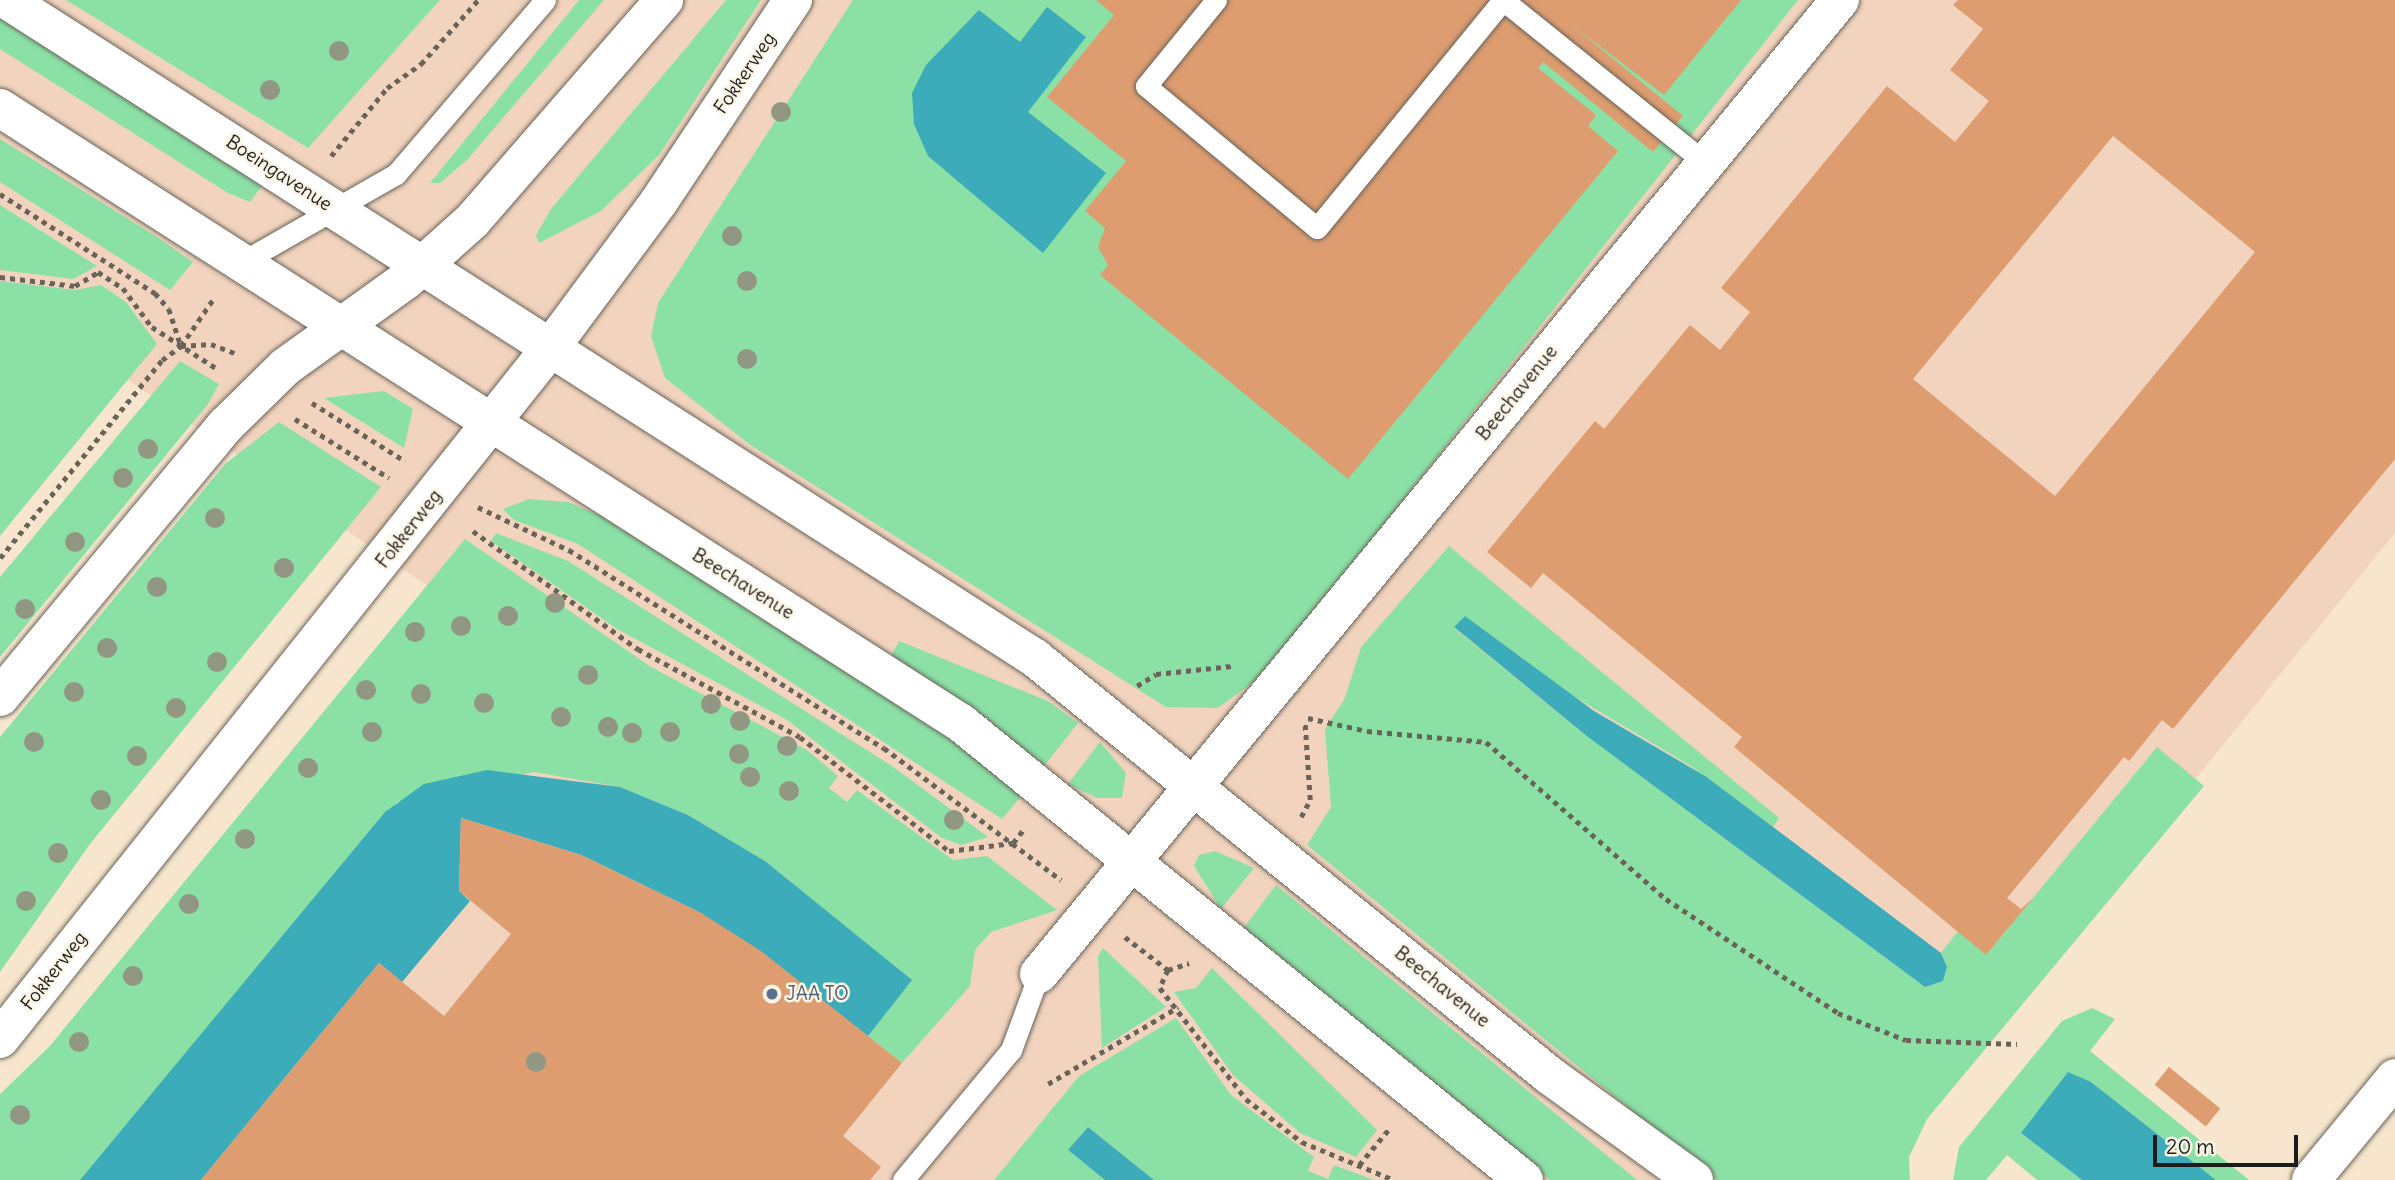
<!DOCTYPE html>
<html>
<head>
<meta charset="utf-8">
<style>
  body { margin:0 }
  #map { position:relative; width:2395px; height:1180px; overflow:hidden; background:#f7e6cd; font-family:Delius,sans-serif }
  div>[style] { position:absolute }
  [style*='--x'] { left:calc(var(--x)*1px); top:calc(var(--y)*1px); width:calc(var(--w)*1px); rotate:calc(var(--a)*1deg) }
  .built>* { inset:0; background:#f2d4be }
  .green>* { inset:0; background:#8be1a5 }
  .water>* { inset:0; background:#3cabba }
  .building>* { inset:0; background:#de9d70; transform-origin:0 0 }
  .path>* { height:4.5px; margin-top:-2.25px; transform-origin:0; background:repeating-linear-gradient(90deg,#69635a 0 5px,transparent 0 10px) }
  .roads { filter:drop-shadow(0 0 2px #69635a) drop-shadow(0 0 2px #69635a) }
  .service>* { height:21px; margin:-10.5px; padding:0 10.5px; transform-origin:10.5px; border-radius:10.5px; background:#fff }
  .minor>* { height:38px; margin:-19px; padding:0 19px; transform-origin:19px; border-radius:19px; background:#fff }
  .tertiary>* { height:38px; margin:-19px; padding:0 19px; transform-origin:19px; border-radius:19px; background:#fff }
  .secondary>* { height:38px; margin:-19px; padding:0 19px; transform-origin:19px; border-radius:19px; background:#fff }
  .trunk>* { height:38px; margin:-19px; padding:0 19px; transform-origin:19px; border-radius:19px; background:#fff }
  .trees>* { width:20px; height:20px; margin:-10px; border-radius:50%; background:#919782 }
  .dots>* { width:19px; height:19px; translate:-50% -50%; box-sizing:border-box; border:4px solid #fcf5e5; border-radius:50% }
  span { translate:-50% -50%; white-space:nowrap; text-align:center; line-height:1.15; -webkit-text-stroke:5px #fcf5e5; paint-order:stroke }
  .street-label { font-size:19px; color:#1c1c1c }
  .service-label { font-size:19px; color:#4e5e75 }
  .left { translate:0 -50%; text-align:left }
  .scale { position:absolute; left:2153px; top:1135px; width:145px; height:32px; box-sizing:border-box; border:4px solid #1c1c1c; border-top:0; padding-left:9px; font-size:21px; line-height:24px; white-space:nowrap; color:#1c1c1c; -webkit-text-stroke:5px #fcf5e5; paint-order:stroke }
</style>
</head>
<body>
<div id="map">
  <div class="built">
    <div style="clip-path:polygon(0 0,2395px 0,2395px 533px,1985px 1038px,1850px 1180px,123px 1180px,548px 669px,80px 347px,0 443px)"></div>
  </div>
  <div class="green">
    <div style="clip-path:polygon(66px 0,440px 0,308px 148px)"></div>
    <div style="clip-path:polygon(579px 0,604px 0,467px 160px,440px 183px,430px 183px)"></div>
    <div style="clip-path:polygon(726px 0,761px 0,659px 155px,601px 211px,539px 243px,536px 235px,551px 209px)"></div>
    <div style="clip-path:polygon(853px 0,1798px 0,1267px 672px,1218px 708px,1166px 707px,749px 444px,665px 378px,651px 336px,658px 303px)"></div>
    <div style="clip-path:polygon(0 16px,264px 183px,250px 202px,228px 193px,0 49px)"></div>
    <div style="clip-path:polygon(0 139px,157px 237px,193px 262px,170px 290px,0 182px)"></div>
    <div style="clip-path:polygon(0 205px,97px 266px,73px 279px,0 270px)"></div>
    <div style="clip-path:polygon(0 281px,75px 290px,101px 285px,126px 302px,157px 344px,0 536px)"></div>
    <div style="clip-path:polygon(180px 361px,219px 384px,208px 404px,0 657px,0 577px)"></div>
    <div style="clip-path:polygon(384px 391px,413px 409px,404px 448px,324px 398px)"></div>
    <div style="clip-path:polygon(279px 422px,381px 487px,90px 844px,0 972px,0 737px,225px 464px)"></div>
    <div style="clip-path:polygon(529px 499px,568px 502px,601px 516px,934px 726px,1024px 793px,1002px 819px,578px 544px,514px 520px,503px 509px)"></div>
    <div style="clip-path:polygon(496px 533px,568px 561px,892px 766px,988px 837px,961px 845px,942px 838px,787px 720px,617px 629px,491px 541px)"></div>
    <div style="clip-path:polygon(465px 539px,651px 667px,807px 750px,838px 776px,829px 788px,847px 802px,857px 790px,953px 860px,987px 856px,1057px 910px,991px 932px,975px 950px,970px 986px,902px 1063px,868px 1036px,911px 980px,765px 861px,688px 815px,620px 787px,534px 772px,397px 802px,80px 1180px,0 1180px,0 1094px,49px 1047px)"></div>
    <div style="clip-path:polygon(1449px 546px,1779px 818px,1773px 827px,1689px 765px,1548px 681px,1465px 617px,1454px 628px,1588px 737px,1925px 987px,1943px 981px,1947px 967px,1941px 953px,1958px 931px,1987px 954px,2157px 747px,2204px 786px,1927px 1119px,1909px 1157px,1910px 1180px,1717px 1180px,1307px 845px,1331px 807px,1325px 729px,1345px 698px,1361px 647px)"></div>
    <div style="clip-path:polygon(899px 641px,1048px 701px,1078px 723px,1044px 766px,890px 658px)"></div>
    <div style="clip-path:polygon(1100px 742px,1126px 773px,1122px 798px,1097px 798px,1068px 784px)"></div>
    <div style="clip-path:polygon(1215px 851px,1254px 868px,1221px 909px,1194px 866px,1199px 855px)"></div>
    <div style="clip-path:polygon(1276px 885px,1637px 1180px,1550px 1180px,1243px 929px)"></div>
    <div style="clip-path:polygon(1103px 948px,1166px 1007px,1102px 1048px,1098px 956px)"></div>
    <div style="clip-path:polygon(1212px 968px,1377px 1130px,1356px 1157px,1300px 1133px,1233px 1075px,1174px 992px,1196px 988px)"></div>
    <div style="clip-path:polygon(2092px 1008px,2115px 1019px,2090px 1051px,2249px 1180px,2216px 1180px,2091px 1082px,2021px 1133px,2082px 1180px,2037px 1180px,2007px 1155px,1986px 1180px,1953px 1180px,1959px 1147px,2062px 1021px)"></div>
    <div style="clip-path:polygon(1176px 1018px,1231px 1095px,1314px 1157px,1308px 1171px,1328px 1179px,1334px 1165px,1374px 1180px,1154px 1180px,1088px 1127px,1068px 1150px,1105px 1180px,994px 1180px,1079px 1076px)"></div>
  </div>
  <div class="water">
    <div style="clip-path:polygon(1047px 7px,1086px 37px,1028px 112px,1106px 173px,1043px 253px,928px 156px,914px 124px,912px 93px,926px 65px,979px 10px,1020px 42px)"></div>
    <div style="clip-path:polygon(1465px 616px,1594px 711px,1705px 776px,1941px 953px,1947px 967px,1943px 981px,1925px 987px,1588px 737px,1454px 627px)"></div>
    <div style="clip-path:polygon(487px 770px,620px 787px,688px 815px,765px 861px,912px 980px,868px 1036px,701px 913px,581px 855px,461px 818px,459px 891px,470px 901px,402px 982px,379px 963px,201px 1180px,80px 1180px,385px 812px,424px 784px)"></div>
    <div style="clip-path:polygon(2068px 1072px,2091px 1082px,2216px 1180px,2082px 1180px,2021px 1133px)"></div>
    <div style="clip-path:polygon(1088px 1127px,1154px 1180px,1105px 1180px,1068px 1150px)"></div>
  </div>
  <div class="building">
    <div style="clip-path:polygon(1096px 0,1741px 0,1664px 95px,1572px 25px,1683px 116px,1653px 152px,1543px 62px,1538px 68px,1596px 115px,1588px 126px,1618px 151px,1348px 479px,1100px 275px,1108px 265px,1098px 247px,1105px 228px,1085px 211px,1126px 161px,1047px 97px,1114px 15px)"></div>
    <div style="clip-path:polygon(evenodd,1958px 0,2395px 0,2395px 459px,2173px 729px,2162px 720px,2129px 761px,2124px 757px,2042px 856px,2007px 898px,2021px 909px,2034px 897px,1986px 955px,1734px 747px,1742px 737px,1543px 573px,1531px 588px,1487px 552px,1595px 421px,1604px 429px,1690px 325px,1720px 350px,1750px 312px,1721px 288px,1887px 86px,1955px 142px,1989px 101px,1950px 70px,1983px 29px,1953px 5px,1958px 0,2113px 136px,2255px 252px,2055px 496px,1913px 379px,2113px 136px)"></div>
    <div style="clip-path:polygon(461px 818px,581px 855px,701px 913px,761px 951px,902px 1063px,843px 1136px,881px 1167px,870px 1180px,201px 1180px,379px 963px,444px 1016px,511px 934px,459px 891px)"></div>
    <div style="left:2169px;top:1067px;width:66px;height:23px;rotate:39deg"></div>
  </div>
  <div class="path">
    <div style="--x:331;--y:156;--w:88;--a:-50.5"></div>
    <div style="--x:387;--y:88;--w:42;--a:-35.2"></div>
    <div style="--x:421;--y:64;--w:86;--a:-48.3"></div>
    <div style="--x:0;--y:194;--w:184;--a:32.6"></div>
    <div style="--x:155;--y:293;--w:21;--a:49"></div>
    <div style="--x:169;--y:309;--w:38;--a:72"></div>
    <div style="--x:0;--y:277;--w:76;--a:6.8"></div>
    <div style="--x:75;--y:286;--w:27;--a:-31"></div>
    <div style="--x:98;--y:272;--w:30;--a:33"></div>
    <div style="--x:123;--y:288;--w:49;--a:53.4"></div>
    <div style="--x:152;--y:327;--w:80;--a:32.7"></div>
    <div style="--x:181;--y:346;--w:30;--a:-4"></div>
    <div style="--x:211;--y:344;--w:28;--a:21"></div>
    <div style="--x:312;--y:403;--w:110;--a:31.9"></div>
    <div style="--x:295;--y:419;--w:111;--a:32.1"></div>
    <div style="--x:478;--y:507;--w:101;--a:25.3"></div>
    <div style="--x:569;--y:550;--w:372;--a:32.2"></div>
    <div style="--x:884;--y:748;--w:221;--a:36.7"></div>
    <div style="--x:473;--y:531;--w:203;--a:35.6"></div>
    <div style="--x:638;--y:649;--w:184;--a:28.5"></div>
    <div style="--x:800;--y:737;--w:188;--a:37.4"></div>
    <div style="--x:949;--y:851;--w:64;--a:-7.1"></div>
    <div style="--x:1013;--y:843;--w:16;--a:-52"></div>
    <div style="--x:0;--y:558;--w:256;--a:-50.7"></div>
    <div style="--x:162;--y:360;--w:24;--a:-36"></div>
    <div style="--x:181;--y:346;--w:58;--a:-55.5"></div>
    <div style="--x:1137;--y:686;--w:22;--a:-32"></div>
    <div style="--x:1156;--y:674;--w:76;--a:-6"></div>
    <div style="--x:1308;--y:718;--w:60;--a:12.4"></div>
    <div style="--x:1367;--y:731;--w:120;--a:5.3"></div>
    <div style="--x:1486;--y:742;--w:239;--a:41.1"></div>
    <div style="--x:1666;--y:899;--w:206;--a:33.5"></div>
    <div style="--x:1838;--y:1013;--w:73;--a:21.7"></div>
    <div style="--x:1906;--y:1040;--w:111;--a:2.1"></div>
    <div style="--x:1301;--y:817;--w:19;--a:-62"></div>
    <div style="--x:1310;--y:800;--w:76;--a:-93.8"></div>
    <div style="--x:1125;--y:937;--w:54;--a:37.5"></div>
    <div style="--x:1168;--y:970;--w:22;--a:-18"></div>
    <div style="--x:1168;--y:970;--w:20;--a:114"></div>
    <div style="--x:1160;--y:988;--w:140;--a:52.2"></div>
    <div style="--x:1246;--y:1099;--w:71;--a:37.5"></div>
    <div style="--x:1302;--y:1142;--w:100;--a:22.4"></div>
    <div style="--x:1048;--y:1084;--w:151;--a:-30.6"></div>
    <div style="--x:1359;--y:1165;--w:47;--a:-50.2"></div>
  </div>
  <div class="roads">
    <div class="service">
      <div style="--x:1216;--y:0;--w:111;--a:129.1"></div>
      <div style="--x:1146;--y:86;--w:222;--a:39.7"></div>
      <div style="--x:1317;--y:228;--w:294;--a:-50.8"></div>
      <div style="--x:1503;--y:0;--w:260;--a:38.8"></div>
      <div style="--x:244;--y:261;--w:175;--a:-29.8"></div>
      <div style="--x:396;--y:174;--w:229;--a:-49.4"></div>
      <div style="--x:903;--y:1180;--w:169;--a:-50.3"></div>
      <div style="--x:1011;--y:1050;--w:81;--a:-69.8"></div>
    </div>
    <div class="minor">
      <div style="--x:1039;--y:974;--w:1261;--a:-50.57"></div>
    </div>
    <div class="tertiary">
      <div style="--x:7;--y:0;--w:1221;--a:32.62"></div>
      <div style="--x:1035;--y:658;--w:662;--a:39.05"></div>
      <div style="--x:1549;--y:1075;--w:179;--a:35.9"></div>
      <div style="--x:0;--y:108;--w:1141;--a:32.62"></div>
      <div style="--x:961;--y:723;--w:725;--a:39.07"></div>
    </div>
    <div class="secondary">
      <div style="--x:0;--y:697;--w:354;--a:-50.3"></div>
      <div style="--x:226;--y:425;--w:83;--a:-44.5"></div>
      <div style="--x:285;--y:367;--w:149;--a:-35.7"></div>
      <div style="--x:406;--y:280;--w:89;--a:-41.8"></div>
      <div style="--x:472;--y:221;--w:293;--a:-49"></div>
      <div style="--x:0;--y:1039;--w:880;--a:-51.46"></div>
      <div style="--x:548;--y:351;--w:184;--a:-53.4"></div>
      <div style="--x:658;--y:203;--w:244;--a:-56.4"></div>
    </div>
    <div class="trunk">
      <div style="--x:2311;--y:1180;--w:132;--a:-50.5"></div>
    </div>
  </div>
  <div class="trees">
    <div style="left:339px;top:51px"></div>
    <div style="left:270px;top:90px"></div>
    <div style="left:781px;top:112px"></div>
    <div style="left:732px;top:236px"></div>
    <div style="left:747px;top:281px"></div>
    <div style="left:747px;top:359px"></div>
    <div style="left:148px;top:449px"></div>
    <div style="left:123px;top:478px"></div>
    <div style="left:215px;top:518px"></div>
    <div style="left:75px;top:542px"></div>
    <div style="left:284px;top:568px"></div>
    <div style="left:157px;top:587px"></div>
    <div style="left:555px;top:603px"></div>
    <div style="left:25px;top:609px"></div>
    <div style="left:508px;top:616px"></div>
    <div style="left:461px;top:626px"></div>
    <div style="left:415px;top:632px"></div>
    <div style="left:107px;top:648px"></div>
    <div style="left:217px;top:662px"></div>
    <div style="left:588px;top:675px"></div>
    <div style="left:366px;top:690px"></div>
    <div style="left:74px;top:692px"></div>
    <div style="left:421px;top:694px"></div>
    <div style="left:484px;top:703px"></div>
    <div style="left:711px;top:704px"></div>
    <div style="left:176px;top:708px"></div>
    <div style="left:561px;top:717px"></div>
    <div style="left:740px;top:721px"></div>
    <div style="left:608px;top:727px"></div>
    <div style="left:372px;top:732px"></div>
    <div style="left:670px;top:732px"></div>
    <div style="left:632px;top:733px"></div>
    <div style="left:34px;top:742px"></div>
    <div style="left:787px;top:746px"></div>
    <div style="left:739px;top:754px"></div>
    <div style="left:137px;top:756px"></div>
    <div style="left:308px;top:768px"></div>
    <div style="left:750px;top:777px"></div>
    <div style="left:789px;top:791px"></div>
    <div style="left:101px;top:800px"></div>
    <div style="left:954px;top:820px"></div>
    <div style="left:245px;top:839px"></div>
    <div style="left:58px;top:853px"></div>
    <div style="left:26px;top:901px"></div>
    <div style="left:189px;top:904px"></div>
    <div style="left:133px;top:976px"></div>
    <div style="left:79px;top:1042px"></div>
    <div style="left:536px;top:1062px"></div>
    <div style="left:20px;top:1115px"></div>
  </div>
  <div class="dots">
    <div style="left:772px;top:994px;background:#5c6f8a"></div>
  </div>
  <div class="street-label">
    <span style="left:745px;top:73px;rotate:-56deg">Fokkerweg</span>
    <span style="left:279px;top:173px;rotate:33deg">Boeingavenue</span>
    <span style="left:1517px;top:393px;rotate:-51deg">Beechavenue</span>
    <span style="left:409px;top:529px;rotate:-52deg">Fokkerweg</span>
    <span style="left:743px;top:584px;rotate:32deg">Beechavenue</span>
    <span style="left:54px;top:971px;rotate:-52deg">Fokkerweg</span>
    <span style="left:1442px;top:987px;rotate:39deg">Beechavenue</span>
  </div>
  <div class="service-label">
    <span class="left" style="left:786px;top:994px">JAA TO</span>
  </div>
  <div class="scale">20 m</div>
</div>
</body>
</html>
